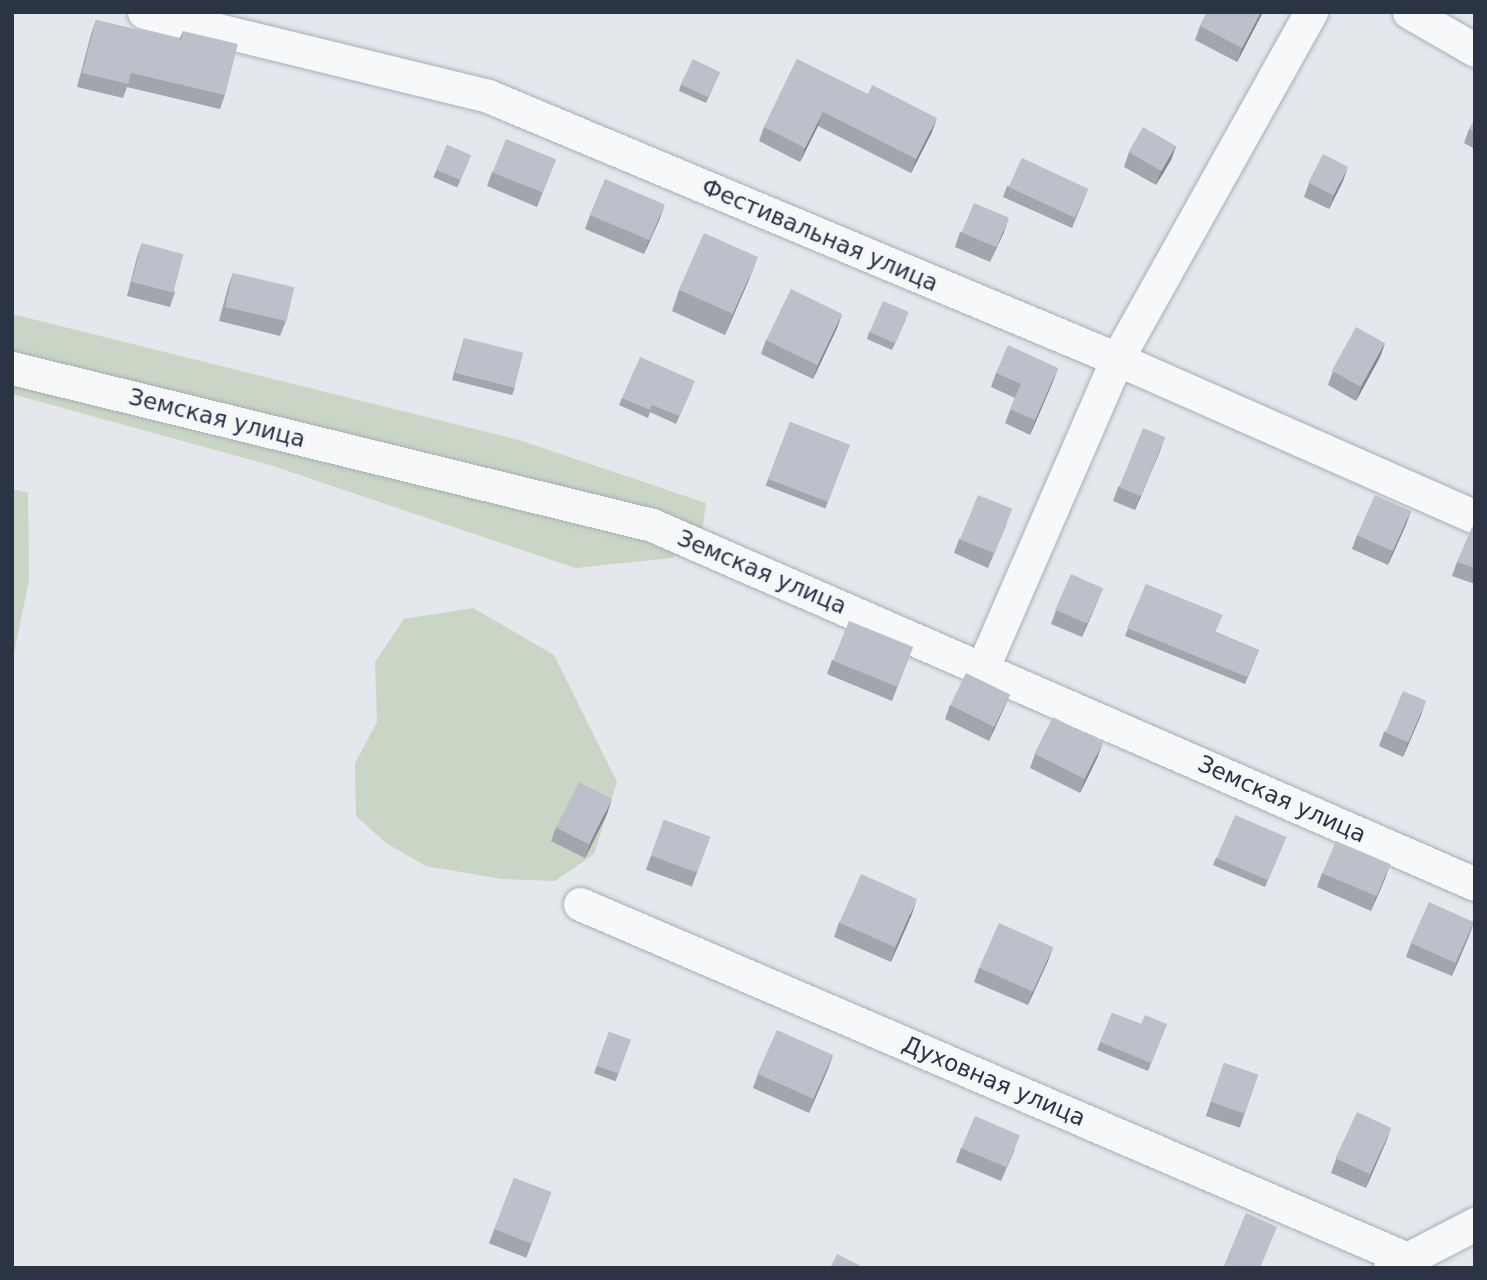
<!DOCTYPE html>
<html>
<head>
<meta charset="utf-8">
<style>
  body { margin:0 }
  #map { position:relative; width:1487px; height:1280px; overflow:hidden; background:#e4e7ec; font-family:"DejaVu Sans",sans-serif }
  div>[style] { position:absolute }
  [style*='--x'] { left:calc(var(--x)*1px); top:calc(var(--y)*1px); width:calc(var(--w)*1px); rotate:calc(var(--a)*1deg) }
  .green>* { inset:0; background:#c9d6c5 }
  .roads { filter:drop-shadow(0 0 2px #a9aeb7) drop-shadow(0 0 2px #a9aeb7) }
  .minor>* { height:33px; margin:-16.5px; padding:0 16.5px; transform-origin:16.5px; border-radius:16.5px; background:#f7f8fa }
  .wall>* { inset:0; background:#a1a5ae; transform-origin:0 0 }
  .shaded-wall>* { inset:0; background:#83868d }
  .building>* { inset:0; background:#bbc0ca; transform-origin:0 0 }
  span { translate:-50% -50%; white-space:nowrap; text-align:center; line-height:1.15; -webkit-text-stroke:6px #f4f6f9; paint-order:stroke }
  .street-label { font-size:23px; color:#2b3445 }
  .frame { position:absolute; inset:0; border:14px solid #2b3445; pointer-events:none }
</style>
</head>
<body>
<div id="map">
  <div class="green">
    <div style="clip-path:polygon(12px 314px,519px 440px,706px 503px,701px 539px,672px 558px,575px 568px,270px 465px,12px 394px)"></div>
    <div style="clip-path:polygon(12px 489px,28px 493px,29px 580px,12px 663px)"></div>
    <div style="clip-path:polygon(473px 608px,554px 655px,617px 782px,594px 854px,555px 881px,502px 879px,426px 866px,386px 843px,356px 816px,355px 763px,377px 722px,375px 662px,404px 619px)"></div>
  </div>
  <div class="roads">
    <div class="minor">
      <div style="--x:144;--y:12;--w:354;--a:13.7"></div>
      <div style="--x:488;--y:96;--w:682;--a:22.69"></div>
      <div style="--x:1117;--y:359;--w:391;--a:23.8"></div>
      <div style="--x:1409;--y:12;--w:76;--a:29.9"></div>
      <div style="--x:12;--y:368;--w:659;--a:13.78"></div>
      <div style="--x:652;--y:525;--w:898;--a:23.57"></div>
      <div style="--x:983;--y:667;--w:336;--a:-66.5"></div>
      <div style="--x:1117;--y:359;--w:398;--a:-60.8"></div>
      <div style="--x:580;--y:904;--w:900;--a:23.23"></div>
      <div style="--x:1390;--y:1268;--w:96;--a:-27.4"></div>
    </div>
  </div>
  <div class="wall">
    <div style="clip-path:polygon(1207px 12px,1263px 12px,1237px 62px,1195px 40px,1200px 26px)"></div>
    <div style="clip-path:polygon(96px 20px,179px 40px,183px 31px,225px 95px,220px 109px,127px 87px,123px 98px,77px 87px,91px 34px)"></div>
    <div style="clip-path:polygon(797px 59px,932px 132px,911px 173px,818px 126px,800px 162px,759px 141px,764px 127px)"></div>
    <div style="clip-path:polygon(720px 72px,706px 103px,679px 91px,681px 84px)"></div>
    <div style="clip-path:polygon(1475px 119px,1475px 149px,1464px 143px,1469px 129px)"></div>
    <div style="left:447px;top:145px;width:26px;height:35px;rotate:23deg"></div>
    <div style="clip-path:polygon(1176px 146px,1171px 160px,1156px 185px,1124px 167px,1129px 152px)"></div>
    <div style="clip-path:polygon(556px 159px,537px 207px,487px 186px,492px 172px)"></div>
    <div style="clip-path:polygon(1343px 181px,1329px 209px,1304px 197px,1309px 183px)"></div>
    <div style="clip-path:polygon(1007px 186px,1088px 189px,1072px 228px,1003px 197px)"></div>
    <div style="clip-path:polygon(590px 215px,660px 218px,644px 254px,585px 229px)"></div>
    <div style="clip-path:polygon(960px 232px,1004px 232px,990px 262px,955px 247px)"></div>
    <div style="clip-path:polygon(142px 243px,175px 292px,170px 307px,127px 296px,137px 257px)"></div>
    <div style="clip-path:polygon(233px 273px,286px 321px,280px 336px,219px 321px,228px 287px)"></div>
    <div style="clip-path:polygon(750px 277px,725px 335px,672px 311px,679px 290px)"></div>
    <div style="clip-path:polygon(842px 314px,837px 328px,813px 379px,761px 354px,766px 340px)"></div>
    <div style="clip-path:polygon(906px 319px,892px 350px,867px 339px,869px 332px)"></div>
    <div style="clip-path:polygon(464px 338px,515px 388px,512px 395px,452px 380px)"></div>
    <div style="clip-path:polygon(1385px 343px,1380px 357px,1356px 401px,1328px 385px,1333px 371px)"></div>
    <div style="clip-path:polygon(1058px 368px,1030px 435px,1005px 423px,1015px 398px,991px 387px,996px 373px)"></div>
    <div style="clip-path:polygon(692px 388px,676px 424px,650px 412px,648px 418px,619px 405px,622px 398px)"></div>
    <div style="left:790px;top:422px;width:64px;height:68px;rotate:21deg"></div>
    <div style="clip-path:polygon(1160px 451px,1135px 510px,1113px 501px,1118px 487px)"></div>
    <div style="clip-path:polygon(1411px 511px,1388px 565px,1352px 549px,1357px 535px)"></div>
    <div style="clip-path:polygon(1007px 523px,988px 568px,954px 553px,959px 539px)"></div>
    <div style="clip-path:polygon(1475px 528px,1475px 584px,1452px 576px,1457px 562px)"></div>
    <div style="clip-path:polygon(1146px 584px,1216px 632px,1259px 650px,1245px 684px,1125px 636px)"></div>
    <div style="clip-path:polygon(1103px 588px,1082px 637px,1051px 624px,1056px 610px)"></div>
    <div style="clip-path:polygon(913px 647px,892px 701px,827px 674px,832px 660px)"></div>
    <div style="clip-path:polygon(1010px 694px,1004px 708px,989px 741px,945px 719px,950px 705px)"></div>
    <div style="clip-path:polygon(1421px 715px,1403px 757px,1379px 746px,1384px 732px)"></div>
    <div style="clip-path:polygon(1035px 754px,1098px 756px,1080px 793px,1030px 768px)"></div>
    <div style="clip-path:polygon(607px 814px,585px 858px,551px 841px,556px 827px)"></div>
    <div style="left:664px;top:820px;width:49px;height:53px;rotate:20deg"></div>
    <div style="clip-path:polygon(1286px 837px,1265px 887px,1213px 865px,1216px 858px)"></div>
    <div style="clip-path:polygon(1390px 864px,1371px 911px,1317px 887px,1322px 873px)"></div>
    <div style="clip-path:polygon(912px 914px,891px 962px,834px 937px,839px 922px)"></div>
    <div style="clip-path:polygon(1474px 922px,1452px 976px,1406px 957px,1411px 943px)"></div>
    <div style="clip-path:polygon(1053px 947px,1028px 1005px,974px 982px,979px 968px)"></div>
    <div style="clip-path:polygon(1112px 1013px,1141px 1024px,1167px 1024px,1148px 1071px,1097px 1050px)"></div>
    <div style="left:609px;top:1032px;width:23px;height:44px;rotate:20deg"></div>
    <div style="clip-path:polygon(833px 1055px,809px 1113px,753px 1088px,758px 1074px)"></div>
    <div style="left:1224px;top:1063px;width:36px;height:56px;rotate:19deg"></div>
    <div style="clip-path:polygon(1391px 1128px,1366px 1188px,1331px 1173px,1336px 1159px)"></div>
    <div style="clip-path:polygon(961px 1148px,1015px 1149px,1001px 1181px,956px 1162px)"></div>
    <div style="left:514px;top:1178px;width:40px;height:70px;rotate:21deg"></div>
  </div>
  <div class="shaded-wall">
    <div style="clip-path:polygon(1261px 12px,1263px 12px,1237px 62px,1242px 48px)"></div>
    <div style="clip-path:polygon(823px 112px,818px 126px,800px 162px,805px 148px)"></div>
    <div style="clip-path:polygon(937px 118px,932px 132px,911px 173px,916px 159px)"></div>
    <div style="clip-path:polygon(1176px 146px,1171px 160px,1156px 185px,1161px 171px)"></div>
    <div style="clip-path:polygon(1348px 167px,1343px 181px,1329px 209px,1334px 195px)"></div>
    <div style="clip-path:polygon(665px 204px,660px 218px,644px 254px,649px 240px)"></div>
    <div style="clip-path:polygon(1009px 218px,1004px 232px,990px 262px,996px 248px)"></div>
    <div style="clip-path:polygon(758px 257px,750px 277px,725px 335px,733px 314px)"></div>
    <div style="clip-path:polygon(842px 314px,837px 328px,813px 379px,818px 365px)"></div>
    <div style="clip-path:polygon(1385px 343px,1380px 357px,1356px 401px,1361px 387px)"></div>
    <div style="clip-path:polygon(1058px 368px,1053px 382px,1030px 435px,1035px 420px)"></div>
    <div style="clip-path:polygon(1165px 437px,1160px 451px,1135px 510px,1140px 496px)"></div>
    <div style="clip-path:polygon(1411px 511px,1406px 525px,1388px 565px,1393px 551px)"></div>
    <div style="clip-path:polygon(1103px 588px,1082px 637px,1087px 623px)"></div>
    <div style="clip-path:polygon(1010px 694px,1004px 708px,989px 741px,994px 727px)"></div>
    <div style="clip-path:polygon(1426px 701px,1421px 715px,1403px 757px,1408px 743px)"></div>
    <div style="clip-path:polygon(1103px 742px,1098px 756px,1080px 793px,1085px 779px)"></div>
    <div style="clip-path:polygon(612px 799px,607px 814px,585px 858px,590px 844px)"></div>
    <div style="clip-path:polygon(1390px 864px,1385px 879px,1371px 911px,1376px 897px)"></div>
    <div style="clip-path:polygon(917px 899px,912px 914px,891px 962px,896px 947px)"></div>
    <div style="clip-path:polygon(1474px 922px,1469px 936px,1452px 976px,1457px 962px)"></div>
    <div style="clip-path:polygon(1053px 947px,1048px 961px,1028px 1005px,1033px 991px)"></div>
    <div style="clip-path:polygon(833px 1055px,828px 1069px,809px 1113px,814px 1099px)"></div>
    <div style="clip-path:polygon(1391px 1128px,1386px 1142px,1366px 1188px,1371px 1174px)"></div>
  </div>
  <div class="building">
    <div style="clip-path:polygon(1207px 12px,1261px 12px,1242px 48px,1200px 26px)"></div>
    <div style="clip-path:polygon(96px 20px,181px 40px,183px 31px,238px 44px,225px 95px,131px 73px,128px 84px,82px 73px)"></div>
    <div style="left:693px;top:59px;width:30px;height:28px;rotate:26deg"></div>
    <div style="clip-path:polygon(797px 59px,868px 94px,872px 85px,937px 118px,916px 159px,823px 112px,805px 148px,764px 127px)"></div>
    <div style="clip-path:polygon(1475px 119px,1475px 132px,1469px 129px)"></div>
    <div style="left:1143px;top:127px;width:38px;height:29px;rotate:30deg"></div>
    <div style="left:506px;top:139px;width:54px;height:36px;rotate:22deg"></div>
    <div style="left:447px;top:145px;width:26px;height:27px;rotate:23deg"></div>
    <div style="left:1323px;top:154px;width:28px;height:32px;rotate:27deg"></div>
    <div style="left:1022px;top:158px;width:73px;height:32px;rotate:25deg"></div>
    <div style="left:605px;top:179px;width:65px;height:39px;rotate:23deg"></div>
    <div style="left:974px;top:203px;width:38px;height:32px;rotate:23deg"></div>
    <div style="left:704px;top:233px;width:59px;height:62px;rotate:24deg"></div>
    <div style="left:142px;top:243px;width:43px;height:40px;rotate:15deg"></div>
    <div style="left:233px;top:273px;width:63px;height:35px;rotate:13deg"></div>
    <div style="left:791px;top:289px;width:57px;height:57px;rotate:26deg"></div>
    <div style="left:883px;top:301px;width:28px;height:34px;rotate:23deg"></div>
    <div style="left:1356px;top:327px;width:33px;height:50px;rotate:29deg"></div>
    <div style="left:464px;top:338px;width:61px;height:36px;rotate:14deg"></div>
    <div style="clip-path:polygon(1008px 345px,1058px 368px,1035px 420px,1010px 409px,1021px 384px,996px 373px)"></div>
    <div style="clip-path:polygon(640px 357px,695px 381px,679px 416px,652px 405px,650px 410px,622px 398px)"></div>
    <div style="left:790px;top:422px;width:64px;height:61px;rotate:21deg"></div>
    <div style="left:1143px;top:428px;width:24px;height:64px;rotate:22deg"></div>
    <div style="left:978px;top:495px;width:37px;height:48px;rotate:22deg"></div>
    <div style="left:1375px;top:495px;width:39px;height:44px;rotate:24deg"></div>
    <div style="clip-path:polygon(1472px 527px,1475px 528px,1475px 568px,1457px 562px)"></div>
    <div style="left:1071px;top:574px;width:35px;height:39px;rotate:24deg"></div>
    <div style="clip-path:polygon(1146px 584px,1223px 615px,1215px 632px,1259px 650px,1247px 677px,1127px 628px)"></div>
    <div style="left:849px;top:621px;width:69px;height:43px;rotate:22deg"></div>
    <div style="left:966px;top:673px;width:49px;height:36px;rotate:26deg"></div>
    <div style="left:1403px;top:691px;width:25px;height:45px;rotate:23deg"></div>
    <div style="left:1053px;top:717px;width:56px;height:41px;rotate:27deg"></div>
    <div style="left:579px;top:782px;width:37px;height:51px;rotate:27deg"></div>
    <div style="left:1235px;top:815px;width:56px;height:47px;rotate:23deg"></div>
    <div style="left:664px;top:820px;width:49px;height:38px;rotate:20deg"></div>
    <div style="left:1336px;top:841px;width:59px;height:35px;rotate:23deg"></div>
    <div style="left:861px;top:874px;width:61px;height:53px;rotate:24deg"></div>
    <div style="left:1429px;top:902px;width:49px;height:45px;rotate:24deg"></div>
    <div style="left:999px;top:923px;width:59px;height:49px;rotate:24deg"></div>
    <div style="clip-path:polygon(1112px 1013px,1141px 1024px,1145px 1015px,1167px 1024px,1151px 1063px,1100px 1042px)"></div>
    <div style="left:777px;top:1030px;width:61px;height:48px;rotate:24deg"></div>
    <div style="left:609px;top:1032px;width:23px;height:36px;rotate:20deg"></div>
    <div style="left:1224px;top:1063px;width:36px;height:41px;rotate:19deg"></div>
    <div style="left:1357px;top:1112px;width:38px;height:51px;rotate:25deg"></div>
    <div style="left:975px;top:1116px;width:49px;height:35px;rotate:23deg"></div>
    <div style="left:514px;top:1178px;width:40px;height:55px;rotate:21deg"></div>
    <div style="clip-path:polygon(1246px 1213px,1277px 1227px,1260px 1268px,1223px 1268px)"></div>
    <div style="clip-path:polygon(837px 1254px,861px 1266px,860px 1268px,830px 1268px)"></div>
  </div>
  <div class="street-label">
    <span style="left:820px;top:235px;rotate:23deg">Фестивальная улица</span>
    <span style="left:217px;top:418px;rotate:14deg">Земская улица</span>
    <span style="left:762px;top:572px;rotate:23deg">Земская улица</span>
    <span style="left:1282px;top:799px;rotate:24deg">Земская улица</span>
    <span style="left:994px;top:1081px;rotate:23deg">Духовная улица</span>
  </div>
  <div class="frame"></div>
</div>
</body>
</html>
